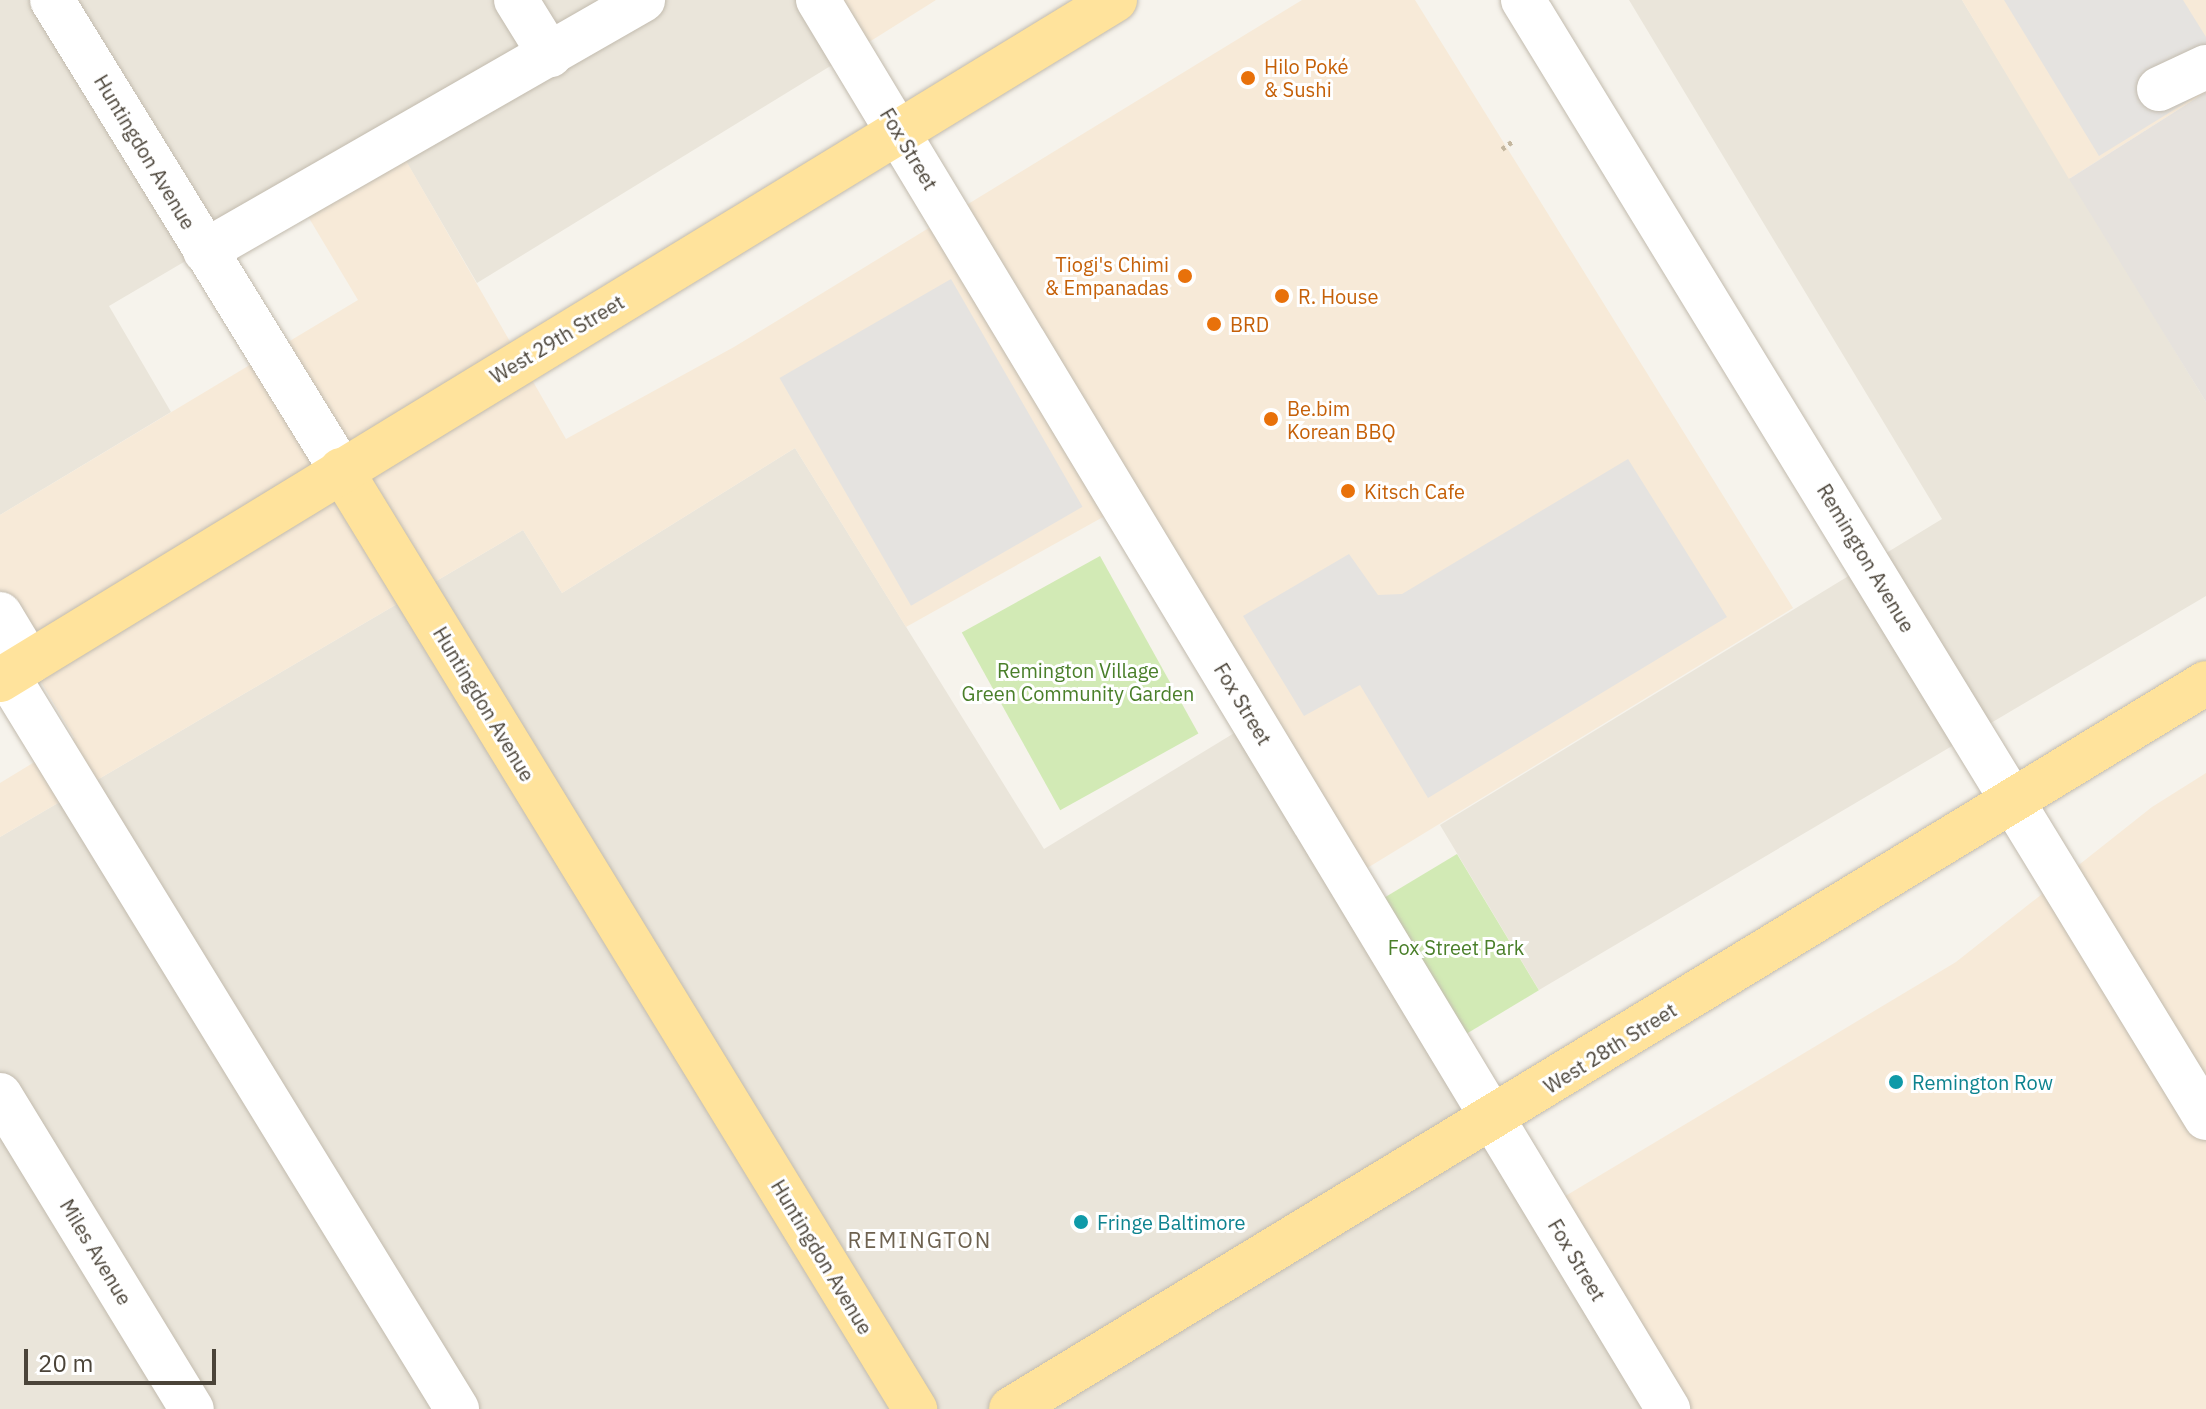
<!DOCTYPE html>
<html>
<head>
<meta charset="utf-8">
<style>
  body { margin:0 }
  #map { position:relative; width:2206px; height:1409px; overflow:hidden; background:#f6f3ec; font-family:"IBM Plex Sans",sans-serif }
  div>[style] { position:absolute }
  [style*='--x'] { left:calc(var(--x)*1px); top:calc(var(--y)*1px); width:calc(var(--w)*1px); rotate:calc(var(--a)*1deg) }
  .residential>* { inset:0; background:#eae5da }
  .commercial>* { inset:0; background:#f7ead8 }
  .industrial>* { inset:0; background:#e6e2dd }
  .green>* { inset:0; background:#d2eab5; transform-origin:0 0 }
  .parking>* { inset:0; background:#e5e3e0; transform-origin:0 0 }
  .path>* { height:5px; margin-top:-2.5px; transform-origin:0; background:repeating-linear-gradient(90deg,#c4b79f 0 4px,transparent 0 8px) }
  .roads { filter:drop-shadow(0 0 2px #c2bbae) drop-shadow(0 0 2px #c2bbae) }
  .minor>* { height:44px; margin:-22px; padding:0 22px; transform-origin:22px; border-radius:22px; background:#fff }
  .major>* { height:44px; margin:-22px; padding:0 22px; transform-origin:22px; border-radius:22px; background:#ffe39c }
  .dots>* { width:22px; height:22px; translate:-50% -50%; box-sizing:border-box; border:4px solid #fff; border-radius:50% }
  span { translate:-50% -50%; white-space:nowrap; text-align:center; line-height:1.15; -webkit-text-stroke:6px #fff; paint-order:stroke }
  .food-label { font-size:20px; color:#c56008 }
  .left { translate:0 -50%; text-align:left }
  .right { translate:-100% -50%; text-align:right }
  .street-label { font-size:20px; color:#4b4439 }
  .park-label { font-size:20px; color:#4a7f2a }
  .culture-label { font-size:20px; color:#0d838f }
  .neighbourhood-label { font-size:22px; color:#6e6250; letter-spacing:2px }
  .scale { position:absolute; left:24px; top:1349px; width:192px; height:36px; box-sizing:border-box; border:4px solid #4b4439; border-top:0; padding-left:10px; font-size:24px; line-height:28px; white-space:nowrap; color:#4b4439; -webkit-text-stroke:6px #fff; paint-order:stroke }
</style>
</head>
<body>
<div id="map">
  <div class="residential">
    <div style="clip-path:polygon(0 0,818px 0,850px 54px,477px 283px,393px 139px,109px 306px,171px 412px,0 515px)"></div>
    <div style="clip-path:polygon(1629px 0,1962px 0,2206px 402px,2206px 596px,1539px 990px,1440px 825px,1942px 519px)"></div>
    <div style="clip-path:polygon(795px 448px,1044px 849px,1249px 724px,1669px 1409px,0 1409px,0 837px,523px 530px,562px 593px)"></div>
  </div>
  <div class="commercial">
    <div style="clip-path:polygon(818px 0,936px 0,850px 54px)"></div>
    <div style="clip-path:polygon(1302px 0,1415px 0,1793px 608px,1346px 881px,1121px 507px,906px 627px,795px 448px,562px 593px,523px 530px,0 837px,0 783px,74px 738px,0 612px,0 515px,358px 300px,297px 198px,393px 138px,566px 439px,734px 347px)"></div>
    <div style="clip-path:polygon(1962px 0,2206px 0,2206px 92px,2069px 179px)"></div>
    <div style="clip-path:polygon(2206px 773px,2206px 1409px,1669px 1409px,1547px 1207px,1956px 962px,2152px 807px)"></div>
  </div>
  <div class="industrial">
    <div style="clip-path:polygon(2206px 92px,2206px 402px,2069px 179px)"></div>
  </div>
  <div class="green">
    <div style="left:1100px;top:556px;width:203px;height:158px;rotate:61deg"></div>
    <div style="left:1457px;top:854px;width:159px;height:98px;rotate:59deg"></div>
  </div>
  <div class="parking">
    <div style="clip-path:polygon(2004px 0,2183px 0,2206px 37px,2206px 90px,2099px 156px)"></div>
    <div style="left:951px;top:279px;width:263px;height:198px;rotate:60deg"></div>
    <div style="clip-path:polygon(1628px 459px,1727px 617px,1428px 798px,1360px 685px,1304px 716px,1243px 616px,1349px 554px,1378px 595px,1402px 594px)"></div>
  </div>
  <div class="path">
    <div style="--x:1502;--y:149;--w:14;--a:-36"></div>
  </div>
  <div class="roads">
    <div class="minor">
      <div style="--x:52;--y:0;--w:552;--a:58.41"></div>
      <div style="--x:516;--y:0;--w:65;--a:58.3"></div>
      <div style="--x:818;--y:0;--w:1646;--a:58.9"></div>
      <div style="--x:1523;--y:0;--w:1310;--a:58.58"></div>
      <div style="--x:2159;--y:89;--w:52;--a:-25.1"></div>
      <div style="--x:205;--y:251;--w:505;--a:-29.82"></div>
      <div style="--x:0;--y:614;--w:56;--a:58.9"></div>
      <div style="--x:7;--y:675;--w:861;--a:58.49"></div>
      <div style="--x:0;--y:1095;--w:368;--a:58.6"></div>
    </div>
    <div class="major">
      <div style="--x:341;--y:470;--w:1101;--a:58.56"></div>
      <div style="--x:0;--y:680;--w:1306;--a:-31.38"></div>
      <div style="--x:1011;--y:1409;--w:1398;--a:-31.28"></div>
    </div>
  </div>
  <div class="dots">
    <div style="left:1248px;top:78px;background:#e8710a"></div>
    <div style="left:1185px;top:276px;background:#e8710a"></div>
    <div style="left:1282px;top:296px;background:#e8710a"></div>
    <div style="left:1214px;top:324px;background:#e8710a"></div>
    <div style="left:1271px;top:419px;background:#e8710a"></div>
    <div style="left:1348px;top:491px;background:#e8710a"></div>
    <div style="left:1896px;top:1082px;background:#0f9aa8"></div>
    <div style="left:1081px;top:1222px;background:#0f9aa8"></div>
  </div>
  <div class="food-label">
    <span class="left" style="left:1264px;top:78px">Hilo Poké<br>&amp; Sushi</span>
    <span class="right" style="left:1169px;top:276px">Tiogi's Chimi<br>&amp; Empanadas</span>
    <span class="left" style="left:1298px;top:296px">R. House</span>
    <span class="left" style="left:1230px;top:324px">BRD</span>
    <span class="left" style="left:1287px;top:420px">Be.bim<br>Korean BBQ</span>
    <span class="left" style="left:1364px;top:491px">Kitsch Cafe</span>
  </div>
  <div class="street-label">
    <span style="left:909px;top:149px;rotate:59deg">Fox Street</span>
    <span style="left:145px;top:152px;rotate:59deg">Huntingdon Avenue</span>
    <span style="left:557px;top:339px;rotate:-31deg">West 29th Street</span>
    <span style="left:1866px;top:558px;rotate:59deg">Remington Avenue</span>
    <span style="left:484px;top:704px;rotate:59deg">Huntingdon Avenue</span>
    <span style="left:1243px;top:704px;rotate:59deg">Fox Street</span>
    <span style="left:1610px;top:1048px;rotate:-32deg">West 28th Street</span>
    <span style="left:96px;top:1252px;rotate:59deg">Miles Avenue</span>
    <span style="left:822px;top:1257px;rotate:59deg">Huntingdon Avenue</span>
    <span style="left:1577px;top:1260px;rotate:59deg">Fox Street</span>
  </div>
  <div class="park-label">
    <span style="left:1078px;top:682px">Remington Village<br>Green Community Garden</span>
    <span style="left:1456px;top:947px">Fox Street Park</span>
  </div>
  <div class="culture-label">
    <span class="left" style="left:1912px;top:1082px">Remington Row</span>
    <span class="left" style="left:1097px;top:1222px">Fringe Baltimore</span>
  </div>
  <div class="neighbourhood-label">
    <span style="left:920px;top:1240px">REMINGTON</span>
  </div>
  <div class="scale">20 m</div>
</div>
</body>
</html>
